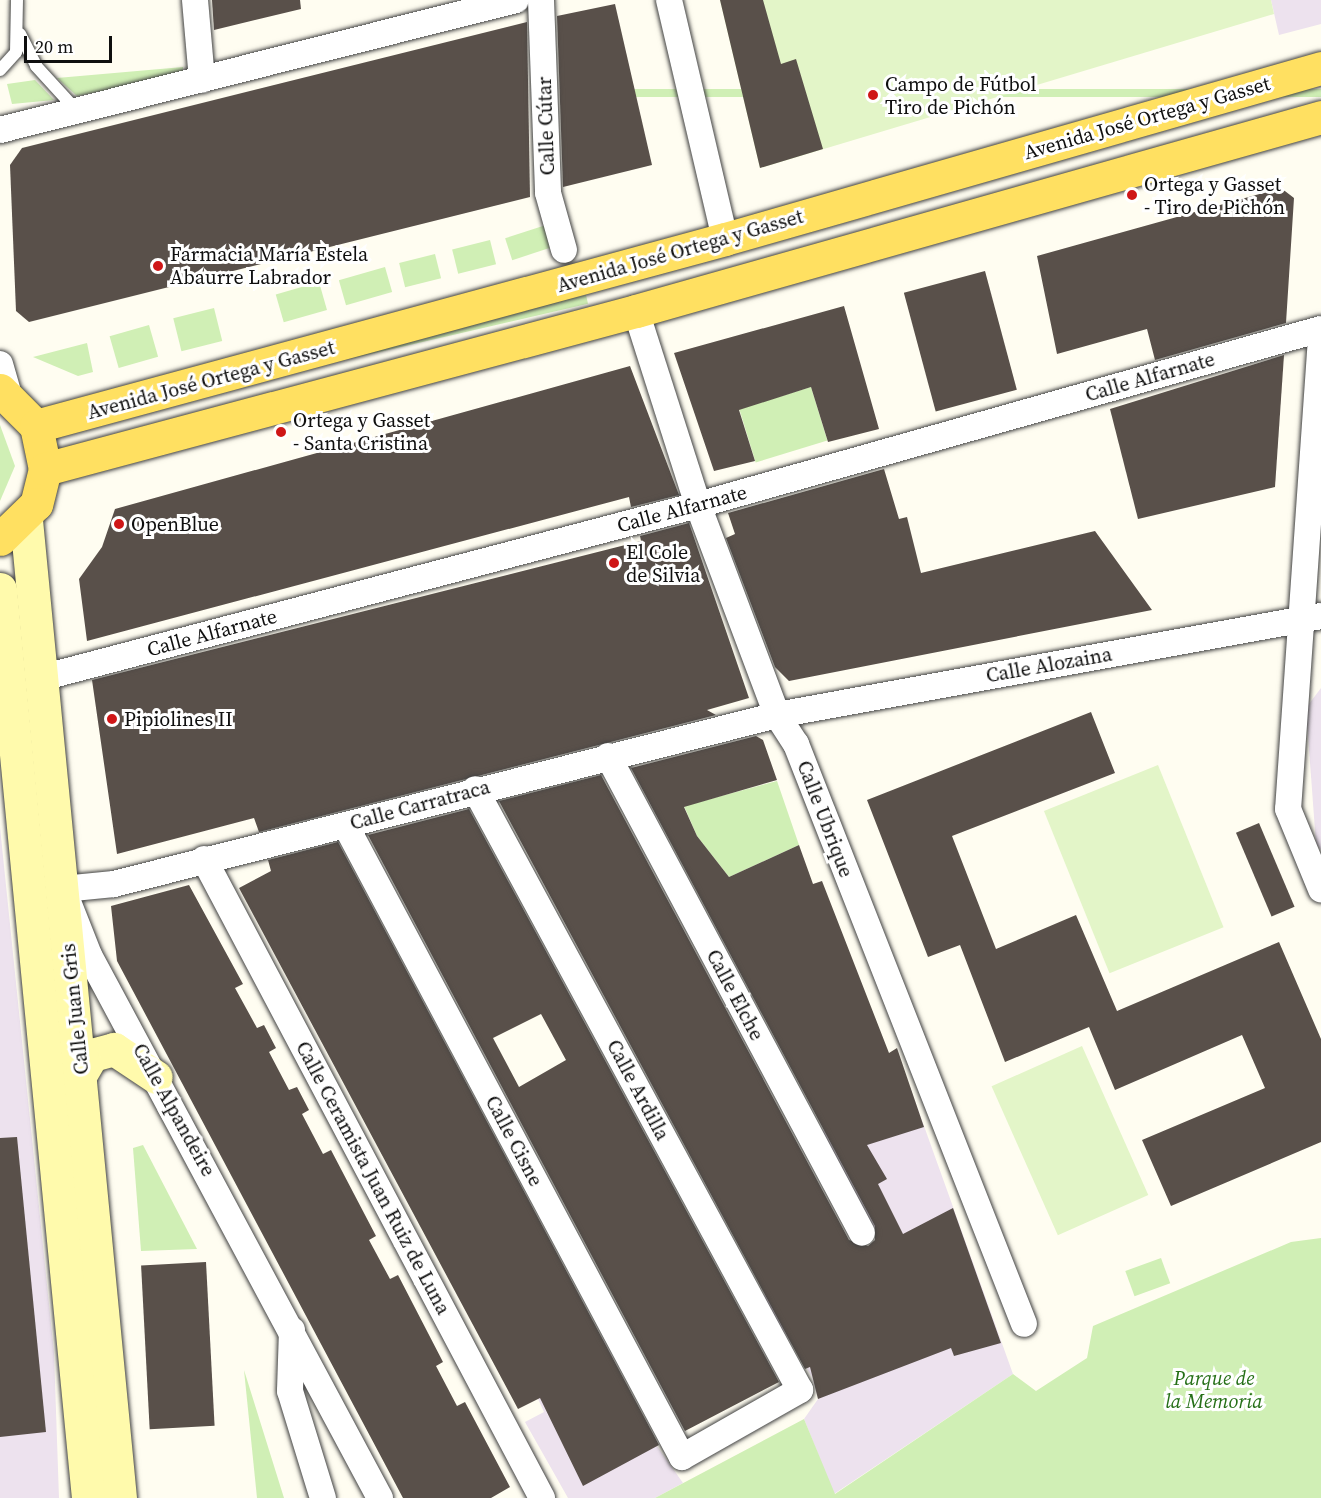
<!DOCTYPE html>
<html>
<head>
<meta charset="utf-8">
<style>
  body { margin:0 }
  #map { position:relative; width:1321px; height:1498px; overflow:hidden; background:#fffdf1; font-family:"Source Serif 4",serif }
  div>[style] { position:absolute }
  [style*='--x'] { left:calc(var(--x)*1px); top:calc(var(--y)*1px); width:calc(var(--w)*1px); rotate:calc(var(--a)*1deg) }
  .industrial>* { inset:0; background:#ede2ee }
  .green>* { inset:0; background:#d0efb5; transform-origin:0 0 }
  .pitch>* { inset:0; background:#e3f5c8; transform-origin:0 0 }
  .building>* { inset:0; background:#59504a; transform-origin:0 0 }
  .roads { filter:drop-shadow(0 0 2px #424242) drop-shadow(0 0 2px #424242) }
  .lane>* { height:12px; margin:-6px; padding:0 6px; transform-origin:6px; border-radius:6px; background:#fff }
  .street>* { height:26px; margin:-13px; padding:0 13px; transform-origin:13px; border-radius:13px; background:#fff }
  .secondary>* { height:33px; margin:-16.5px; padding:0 16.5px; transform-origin:16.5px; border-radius:16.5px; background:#fffaac }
  .primary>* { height:33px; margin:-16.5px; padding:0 16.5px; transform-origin:16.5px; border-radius:16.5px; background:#ffe061 }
  .dots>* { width:16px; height:16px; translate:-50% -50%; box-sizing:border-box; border:3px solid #fff; border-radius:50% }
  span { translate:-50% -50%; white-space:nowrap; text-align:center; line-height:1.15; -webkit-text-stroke:6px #fff; paint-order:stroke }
  .poi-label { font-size:20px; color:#0f0f0f }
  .left { translate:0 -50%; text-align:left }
  .street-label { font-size:20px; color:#0f0f0f }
  .park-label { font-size:20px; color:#256f17; font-style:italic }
  .scale { position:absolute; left:24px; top:36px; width:88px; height:27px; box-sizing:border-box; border:3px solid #0f0f0f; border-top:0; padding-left:8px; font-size:18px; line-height:21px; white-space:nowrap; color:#0f0f0f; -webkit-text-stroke:4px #fff; paint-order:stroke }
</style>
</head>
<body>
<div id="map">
  <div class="industrial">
    <div style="clip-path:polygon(1271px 0,1321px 0,1321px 24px,1279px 35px)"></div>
    <div style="clip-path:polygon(1321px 688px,1321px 850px,1316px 844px,1306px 708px)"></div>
    <div style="clip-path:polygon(0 827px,54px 1353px,59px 1498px,0 1498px)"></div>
    <div style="clip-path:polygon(910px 1087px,1013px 1374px,834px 1494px,804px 1419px,818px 1399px,812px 1377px,762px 1296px,863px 1264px,883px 1244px,822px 1131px)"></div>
    <div style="clip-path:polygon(603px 1339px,657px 1446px,683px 1483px,655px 1498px,568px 1498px,525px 1422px,544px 1412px,529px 1379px)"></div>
  </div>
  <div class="green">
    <div style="clip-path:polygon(183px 67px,183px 75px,77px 96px,57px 78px)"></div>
    <div style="clip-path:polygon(35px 80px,54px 100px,12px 104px,7px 84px)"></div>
    <div style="left:1321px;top:89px;width:8px;height:735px;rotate:90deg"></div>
    <div style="left:546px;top:225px;width:23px;height:43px;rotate:72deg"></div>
    <div style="left:490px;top:240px;width:25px;height:39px;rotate:76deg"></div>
    <div style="left:435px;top:254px;width:25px;height:37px;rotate:76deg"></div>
    <div style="left:385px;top:267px;width:26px;height:48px;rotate:74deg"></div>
    <div style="left:319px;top:282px;width:29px;height:45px;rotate:74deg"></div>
    <div style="left:586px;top:295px;width:9px;height:470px;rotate:77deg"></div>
    <div style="left:214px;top:308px;width:34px;height:42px;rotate:76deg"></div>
    <div style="left:149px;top:325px;width:33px;height:41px;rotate:74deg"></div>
    <div style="clip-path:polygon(87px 343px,93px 372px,78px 376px,33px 357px)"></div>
    <div style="left:811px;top:387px;width:56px;height:75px;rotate:73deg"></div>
    <div style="clip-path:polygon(0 425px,15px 466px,0 501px)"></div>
    <div style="clip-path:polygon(777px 781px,799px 845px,729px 877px,697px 836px,684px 806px)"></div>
    <div style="clip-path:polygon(143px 1145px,197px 1249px,141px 1251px,133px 1148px)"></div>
    <div style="clip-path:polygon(1321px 1238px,1321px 1498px,655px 1498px,804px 1419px,835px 1494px,1013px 1374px,1036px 1391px,1087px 1358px,1093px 1326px,1291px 1242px)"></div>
    <div style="left:1161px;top:1258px;width:27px;height:38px;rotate:70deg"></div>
    <div style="clip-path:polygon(244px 1370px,284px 1498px,257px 1498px)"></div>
  </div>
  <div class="pitch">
    <div style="clip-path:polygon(720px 0,1271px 0,1274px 14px,760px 168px)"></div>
    <div style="left:1158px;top:765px;width:175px;height:123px;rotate:68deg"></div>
    <div style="left:1082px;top:1046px;width:163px;height:99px;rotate:66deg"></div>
  </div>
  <div class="building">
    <div style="clip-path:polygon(212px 0,300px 0,301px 9px,214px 30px)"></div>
    <div style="clip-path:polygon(720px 0,763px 0,781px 64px,796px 59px,823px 149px,760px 168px)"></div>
    <div style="clip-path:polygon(615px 4px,652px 165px,563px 187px,557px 16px)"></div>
    <div style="clip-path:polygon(527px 22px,530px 197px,29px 322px,16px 311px,10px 165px,22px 148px)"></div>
    <div style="clip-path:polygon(1281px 188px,1294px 198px,1286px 323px,1155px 360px,1147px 329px,1057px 354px,1037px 256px)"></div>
    <div style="left:985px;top:271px;width:123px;height:84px;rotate:75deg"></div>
    <div style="clip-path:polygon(844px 306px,879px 429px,828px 442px,811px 387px,739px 410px,755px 461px,714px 471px,674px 353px)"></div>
    <div style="clip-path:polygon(1284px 355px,1275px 487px,1138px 519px,1110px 409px)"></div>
    <div style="clip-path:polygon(630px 366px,679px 495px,631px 507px,629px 497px,87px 641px,79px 579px,102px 547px,115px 509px)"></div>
    <div style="clip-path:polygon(884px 469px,899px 519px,907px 517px,921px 573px,1095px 531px,1152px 610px,789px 681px,775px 667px,726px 538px,735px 534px,728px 513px)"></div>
    <div style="clip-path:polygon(689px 523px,749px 698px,707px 710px,716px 715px,259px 832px,254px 818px,117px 854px,92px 680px,641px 541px,640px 536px)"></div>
    <div style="clip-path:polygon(1091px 712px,1115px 773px,952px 836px,996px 949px,1076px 915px,1117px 1011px,1279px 942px,1321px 1039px,1321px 1142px,1171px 1206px,1142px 1140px,1265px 1088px,1242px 1035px,1115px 1090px,1089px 1027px,1005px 1062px,960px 945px,928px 957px,867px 800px)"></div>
    <div style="clip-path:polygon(756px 736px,763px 740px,777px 780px,684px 807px,697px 836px,729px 877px,799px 845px,813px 884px,822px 881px,889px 1053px,897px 1048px,924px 1127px,867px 1145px,887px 1179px,878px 1184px,903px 1234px,953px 1208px,1001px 1343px,954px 1356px,951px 1348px,818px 1399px,810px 1367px,805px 1369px,499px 801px,601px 775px,849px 1240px,868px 1246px,875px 1240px,875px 1226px,631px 768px)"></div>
    <div style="clip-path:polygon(evenodd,469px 809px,779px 1382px,685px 1431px,368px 835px,469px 809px,541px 1014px,566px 1060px,519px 1087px,493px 1038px,541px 1014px)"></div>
    <div style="left:1259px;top:823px;width:91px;height:25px;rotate:67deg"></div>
    <div style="clip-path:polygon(338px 842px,659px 1445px,583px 1486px,540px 1398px,518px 1409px,239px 888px,271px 871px,268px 860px)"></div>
    <div style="clip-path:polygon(189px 885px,243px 984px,235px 988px,257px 1028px,264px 1025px,276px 1048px,269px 1052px,289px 1090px,297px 1087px,309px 1110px,302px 1114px,323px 1154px,331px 1150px,376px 1236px,369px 1240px,390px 1279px,398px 1275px,443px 1362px,436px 1366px,457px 1406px,465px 1402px,510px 1487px,491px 1498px,403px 1498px,117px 961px,111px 906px)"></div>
    <div style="clip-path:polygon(17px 1137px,46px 1432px,0 1437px,0 1138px)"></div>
    <div style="left:206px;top:1262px;width:164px;height:65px;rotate:87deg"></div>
  </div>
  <div class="roads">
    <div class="lane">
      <div style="--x:20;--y:34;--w:36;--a:63"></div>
      <div style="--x:36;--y:66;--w:62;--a:47.6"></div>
      <div style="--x:0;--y:70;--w:24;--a:-48"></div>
      <div style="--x:16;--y:52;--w:52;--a:-88.9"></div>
    </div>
    <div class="street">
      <div style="--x:195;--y:0;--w:80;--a:85"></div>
      <div style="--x:541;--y:0;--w:193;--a:87.9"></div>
      <div style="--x:548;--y:193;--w:59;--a:74.3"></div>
      <div style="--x:669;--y:0;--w:245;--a:76.8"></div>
      <div style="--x:0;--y:130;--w:532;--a:-14.14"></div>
      <div style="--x:636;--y:311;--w:204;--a:72.3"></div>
      <div style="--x:698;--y:505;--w:224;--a:69.4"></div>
      <div style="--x:777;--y:715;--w:35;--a:57"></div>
      <div style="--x:796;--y:744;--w:623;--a:68.54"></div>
      <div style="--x:1321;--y:338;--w:472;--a:94"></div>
      <div style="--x:1288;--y:809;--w:87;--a:67.6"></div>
      <div style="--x:0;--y:364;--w:32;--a:74"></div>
      <div style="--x:41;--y:678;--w:679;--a:-14.75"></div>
      <div style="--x:698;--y:505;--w:647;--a:-15.78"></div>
      <div style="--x:608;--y:756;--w:540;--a:61.96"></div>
      <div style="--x:346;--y:826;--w:715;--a:61.97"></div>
      <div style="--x:682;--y:1457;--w:136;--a:-29.6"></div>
      <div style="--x:800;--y:1390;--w:683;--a:-118.4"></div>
      <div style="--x:204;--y:859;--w:723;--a:62.12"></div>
      <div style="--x:292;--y:1330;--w:61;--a:91.9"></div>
      <div style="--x:290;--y:1391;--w:112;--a:72.9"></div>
      <div style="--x:380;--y:1498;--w:616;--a:-118.19"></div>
      <div style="--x:89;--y:955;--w:71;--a:-111.5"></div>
      <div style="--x:63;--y:889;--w:51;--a:-5.6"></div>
      <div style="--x:114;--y:884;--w:684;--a:-14.3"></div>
      <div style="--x:777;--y:715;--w:553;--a:-10.31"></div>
    </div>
    <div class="secondary">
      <div style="--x:26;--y:520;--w:983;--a:84.51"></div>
      <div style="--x:0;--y:589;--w:913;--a:84.47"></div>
      <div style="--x:82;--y:1072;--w:20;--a:-60"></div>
      <div style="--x:92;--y:1055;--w:23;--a:-15"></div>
      <div style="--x:114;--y:1049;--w:50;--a:33.7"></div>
    </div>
    <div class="primary">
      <div style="--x:0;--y:390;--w:51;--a:45"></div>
      <div style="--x:36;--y:426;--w:44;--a:78.2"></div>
      <div style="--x:45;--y:469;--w:36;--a:104"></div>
      <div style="--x:36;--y:504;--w:50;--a:135.8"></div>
      <div style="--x:36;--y:426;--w:714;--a:-15.18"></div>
      <div style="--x:725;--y:239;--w:620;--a:-16.01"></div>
      <div style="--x:45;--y:469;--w:612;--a:-14.97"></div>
      <div style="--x:636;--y:311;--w:712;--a:-15.81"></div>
    </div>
  </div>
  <div class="dots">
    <div style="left:873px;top:95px;background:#cf1617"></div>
    <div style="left:1132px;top:195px;background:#cf1617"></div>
    <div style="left:158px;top:266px;background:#cf1617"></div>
    <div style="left:281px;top:432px;background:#cf1617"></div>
    <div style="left:119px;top:524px;background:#cf1617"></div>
    <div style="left:614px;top:563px;background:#cf1617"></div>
    <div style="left:112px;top:719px;background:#cf1617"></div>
  </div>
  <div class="poi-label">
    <span class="left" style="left:885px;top:96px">Campo de Fútbol<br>Tiro de Pichón</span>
    <span class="left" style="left:1144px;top:196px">Ortega y Gasset<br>- Tiro de Pichón</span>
    <span class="left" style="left:170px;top:266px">Farmacia María Estela<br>Abaurre Labrador</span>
    <span class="left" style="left:293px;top:432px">Ortega y Gasset<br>- Santa Cristina</span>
    <span class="left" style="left:131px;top:524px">OpenBlue</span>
    <span class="left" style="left:626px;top:564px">El Cole<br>de Silvia</span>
    <span class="left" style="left:124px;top:719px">Pipiolines II</span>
  </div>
  <div class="street-label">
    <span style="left:1147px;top:118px;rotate:-16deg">Avenida José Ortega y Gasset</span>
    <span style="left:546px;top:126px;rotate:-92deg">Calle Cútar</span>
    <span style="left:680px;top:251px;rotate:-16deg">Avenida José Ortega y Gasset</span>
    <span style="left:1150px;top:377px;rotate:-16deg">Calle Alfarnate</span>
    <span style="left:211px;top:380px;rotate:-15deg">Avenida José Ortega y Gasset</span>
    <span style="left:682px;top:509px;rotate:-15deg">Calle Alfarnate</span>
    <span style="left:212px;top:633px;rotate:-15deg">Calle Alfarnate</span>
    <span style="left:1049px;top:665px;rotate:-10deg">Calle Alozaina</span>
    <span style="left:420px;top:805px;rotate:-15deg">Calle Carratraca</span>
    <span style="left:825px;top:819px;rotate:69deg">Calle Ubrique</span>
    <span style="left:735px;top:995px;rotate:62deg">Calle Elche</span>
    <span style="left:75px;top:1009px;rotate:-96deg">Calle Juan Gris</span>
    <span style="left:638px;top:1090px;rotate:62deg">Calle Ardilla</span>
    <span style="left:174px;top:1110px;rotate:61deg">Calle Alpandeire</span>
    <span style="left:514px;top:1141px;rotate:62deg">Calle Cisne</span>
    <span style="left:373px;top:1178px;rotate:62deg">Calle Ceramista Juan Ruiz de Luna</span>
  </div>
  <div class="park-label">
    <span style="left:1214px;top:1390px">Parque de<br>la Memoria</span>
  </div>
  <div class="scale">20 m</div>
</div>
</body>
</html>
